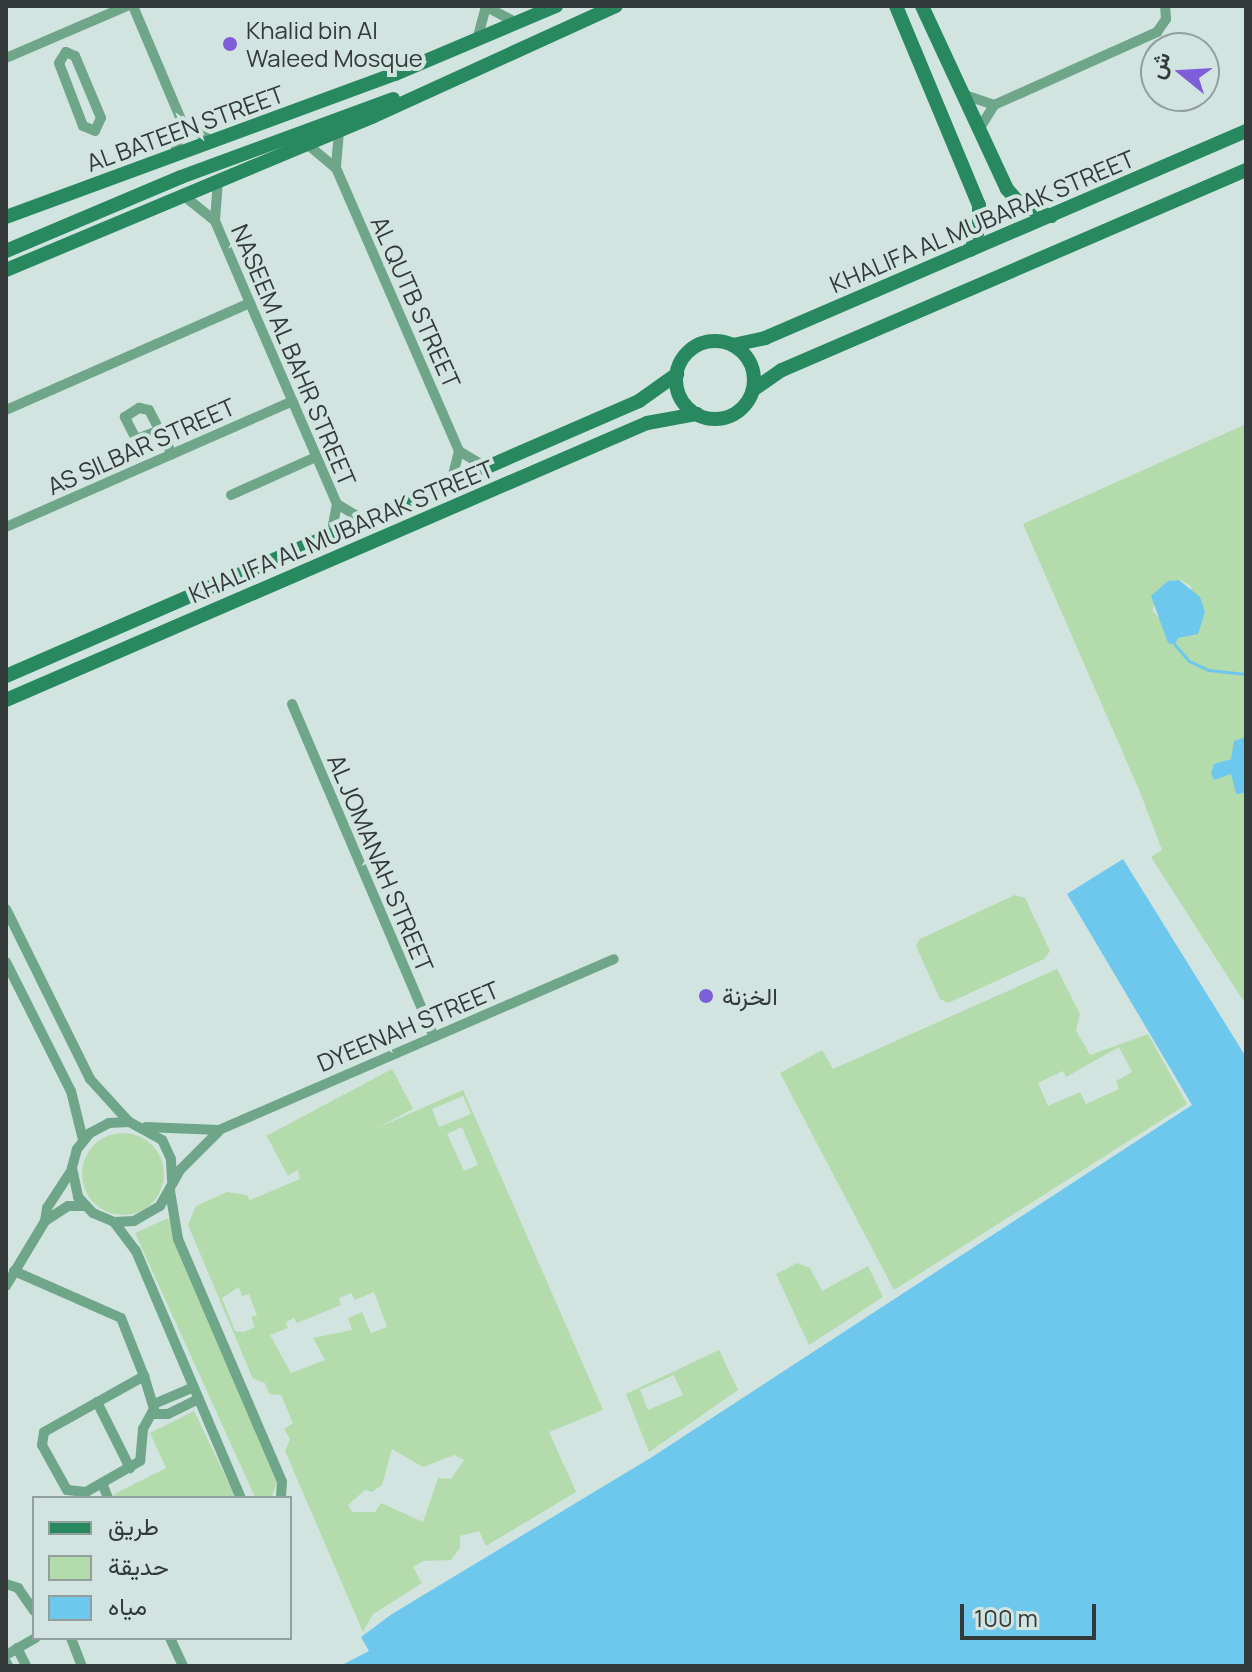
<!DOCTYPE html>
<html>
<head>
<meta charset="utf-8">
<style>
  body { margin:0 }
  #map { position:relative; width:1252px; height:1672px; overflow:hidden; background:#d1e4e0; font-family:Manrope,Vazirmatn,sans-serif }
  div>[style] { position:absolute }
  [style*='--x'] { left:calc(var(--x)*1px); top:calc(var(--y)*1px); width:calc(var(--w)*1px); rotate:calc(var(--a)*1deg) }
  .green>* { inset:0; background:#b4dbab; transform-origin:0 0 }
  .round { border-radius:50% }
  .water>* { inset:0; background:#6ec7ec }
  .stream>* { height:3px; margin:-1.5px; padding:0 1.5px; transform-origin:1.5px; border-radius:1.5px; background:#6ec7ec }
  .minor>* { height:10px; margin:-5px; padding:0 5px; transform-origin:5px; border-radius:5px; background:#6fa68a }
  .secondary>* { height:14px; margin:-7px; padding:0 7px; transform-origin:7px; border-radius:7px; background:#288961 }
  .secondary>.ring { margin:-7px; padding:0; box-sizing:content-box; background:none; border:14px solid #288961; border-radius:50% }
  .dots>* { width:22px; height:22px; translate:-50% -50%; box-sizing:border-box; border:4px solid #d1e4e0; border-radius:50% }
  span { translate:-50% -50%; white-space:nowrap; text-align:center; line-height:1.15; -webkit-text-stroke:8px #d1e4e0; paint-order:stroke }
  .poi-label { font-size:24px; color:#333a39 }
  .left { translate:0 -50%; text-align:left }
  .street-label { font-size:24px; color:#333a39 }
  .frame { position:absolute; inset:0; border:8px solid #333a39; pointer-events:none }
  .legend { position:absolute; left:32px; top:1496px; width:260px; height:144px; box-sizing:border-box; background:#d1e4e0; border:2px solid #92a09d; margin:0; padding:10px 14px; list-style:none; font-size:24px; color:#333a39 }
  .legend li { display:flex; align-items:center; gap:16px; height:40px }
  .legend b { width:40px; border:2px solid #92a09d }
  .north { position:absolute; left:1140px; top:32px; width:80px; height:80px; box-sizing:border-box; background:#d1e4e0; border:2px solid #92a09d; border-radius:50%; rotate:288deg; font-size:22px; font-weight:700; line-height:32px; text-align:center; color:#333a39 }
  .north::after { content:''; display:block; margin:auto; width:28px; height:36px; background:#7f5ed9; clip-path:polygon(50% 0,100% 100%,50% 72%,0 100%) }
  .scale { position:absolute; left:960px; top:1604px; width:136px; height:36px; box-sizing:border-box; border:4px solid #333a39; border-top:0; padding-left:10px; font-size:24px; line-height:28px; white-space:nowrap; color:#333a39; -webkit-text-stroke:6px #d1e4e0; paint-order:stroke }
</style>
</head>
<body>
<div id="map">
  <div class="green">
    <div style="clip-path:polygon(evenodd,1246px 424px,1246px 737px,1231px 759px,1214px 764px,1231px 774px,1241px 794px,1246px 793px,1246px 1005px,1151px 857px,1162px 850px,1140px 792px,1023px 524px,1246px 424px,1180px 580px,1191px 586px,1197px 634px,1177px 638px,1152px 610px,1168px 581px,1180px 580px)"></div>
    <div style="clip-path:polygon(1015px 895px,1025px 898px,1050px 951px,1044px 959px,948px 1003px,940px 999px,916px 946px,920px 939px)"></div>
    <div style="clip-path:polygon(evenodd,1057px 969px,1080px 1014px,1076px 1030px,1090px 1055px,1148px 1034px,1187px 1104px,894px 1290px,780px 1073px,822px 1050px,833px 1069px,1057px 969px,1119px 1047px,1132px 1072px,1116px 1081px,1119px 1089px,1086px 1104px,1080px 1092px,1048px 1106px,1038px 1083px,1063px 1071px,1066px 1077px,1119px 1047px)"></div>
    <div style="left:392px;top:1069px;width:45px;height:142px;rotate:62deg"></div>
    <div style="clip-path:polygon(evenodd,463px 1090px,603px 1410px,549px 1432px,576px 1492px,486px 1546px,479px 1531px,460px 1536px,460px 1548px,451px 1560px,423px 1561px,413px 1567px,422px 1583px,373px 1614px,363px 1632px,285px 1451px,290px 1439px,284px 1429px,293px 1423px,281px 1395px,269px 1394px,265px 1383px,253px 1379px,188px 1225px,196px 1206px,227px 1192px,247px 1195px,250px 1200px,300px 1179px,298px 1172px,307px 1159px,463px 1090px,463px 1096px,471px 1114px,439px 1127px,432px 1109px,463px 1096px,463px 1090px,462px 1127px,478px 1165px,464px 1171px,447px 1134px,462px 1127px,463px 1090px,239px 1287px,242px 1296px,249px 1294px,257px 1315px,251px 1317px,255px 1327px,244px 1332px,235px 1331px,222px 1298px,239px 1287px,463px 1090px,351px 1293px,355px 1300px,374px 1292px,387px 1327px,371px 1333px,362px 1312px,348px 1318px,352px 1330px,313px 1338px,325px 1360px,291px 1373px,270px 1335px,288px 1328px,286px 1322px,294px 1318px,297px 1323px,341px 1305px,339px 1298px,351px 1293px,463px 1090px,392px 1449px,423px 1467px,454px 1455px,464px 1460px,451px 1479px,438px 1478px,423px 1522px,381px 1503px,375px 1512px,352px 1512px,348px 1505px,365px 1490px,372px 1492px,382px 1485px,392px 1449px)"></div>
    <div class="round" style="left:82px;top:1133px;width:82px;height:82px"></div>
    <div style="clip-path:polygon(168px 1218px,279px 1478px,271px 1498px,255px 1497px,135px 1233px)"></div>
    <div style="clip-path:polygon(797px 1263px,810px 1268px,822px 1291px,868px 1266px,883px 1297px,809px 1345px,776px 1274px)"></div>
    <div style="clip-path:polygon(evenodd,719px 1350px,738px 1390px,649px 1452px,626px 1394px,719px 1350px,674px 1375px,683px 1395px,648px 1410px,640px 1390px,674px 1375px)"></div>
    <div style="clip-path:polygon(194px 1411px,236px 1498px,116px 1498px,114px 1494px,166px 1468px,150px 1433px)"></div>
  </div>
  <div class="water">
    <div style="clip-path:polygon(1179px 580px,1200px 597px,1205px 612px,1198px 634px,1178px 638px,1175px 645px,1168px 643px,1151px 596px,1168px 581px)"></div>
    <div style="clip-path:polygon(1246px 737px,1246px 793px,1236px 794px,1231px 774px,1214px 780px,1211px 773px,1214px 764px,1231px 759px,1234px 741px)"></div>
    <div style="clip-path:polygon(1123px 859px,1246px 1057px,1246px 1666px,340px 1666px,369px 1651px,361px 1637px,392px 1614px,652px 1457px,1192px 1105px,1067px 894px)"></div>
  </div>
  <div class="stream">
    <div style="--x:1175;--y:645;--w:21;--a:49"></div>
    <div style="--x:1189;--y:661;--w:21;--a:25"></div>
    <div style="--x:1208;--y:670;--w:38;--a:6"></div>
  </div>
  <div class="minor">
    <div style="--x:133;--y:6;--w:126;--a:67.1"></div>
    <div style="--x:182;--y:122;--w:35;--a:33"></div>
    <div style="--x:485;--y:6;--w:36;--a:28"></div>
    <div style="--x:477;--y:40;--w:34;--a:-75"></div>
    <div style="--x:66;--y:52;--w:10;--a:24"></div>
    <div style="--x:75;--y:56;--w:67;--a:67.2"></div>
    <div style="--x:101;--y:118;--w:14;--a:115"></div>
    <div style="--x:95;--y:131;--w:13;--a:-157"></div>
    <div style="--x:83;--y:126;--w:67;--a:-110.9"></div>
    <div style="--x:59;--y:63;--w:13;--a:-58"></div>
    <div style="--x:6;--y:58;--w:132;--a:-23.3"></div>
    <div style="--x:962;--y:94;--w:34;--a:19"></div>
    <div style="--x:978;--y:131;--w:31;--a:-58"></div>
    <div style="--x:994;--y:105;--w:179;--a:-24.1"></div>
    <div style="--x:1157;--y:32;--w:16;--a:-55"></div>
    <div style="--x:1166;--y:19;--w:13;--a:-94"></div>
    <div style="--x:307;--y:144;--w:38;--a:40"></div>
    <div style="--x:336;--y:168;--w:309;--a:66.5"></div>
    <div style="--x:459;--y:451;--w:31;--a:31"></div>
    <div style="--x:175;--y:153;--w:32;--a:-77"></div>
    <div style="--x:336;--y:166;--w:35;--a:-85"></div>
    <div style="--x:218;--y:180;--w:41;--a:94.2"></div>
    <div style="--x:215;--y:221;--w:89;--a:66.9"></div>
    <div style="--x:250;--y:303;--w:219;--a:66.6"></div>
    <div style="--x:337;--y:504;--w:31;--a:31"></div>
    <div style="--x:183;--y:195;--w:40;--a:39"></div>
    <div style="--x:6;--y:410;--w:266;--a:-23.7"></div>
    <div style="--x:160;--y:430;--w:26;--a:159"></div>
    <div style="--x:136;--y:439;--w:25;--a:-117"></div>
    <div style="--x:125;--y:417;--w:17;--a:-33"></div>
    <div style="--x:139;--y:408;--w:10;--a:11"></div>
    <div style="--x:149;--y:410;--w:50;--a:62.4"></div>
    <div style="--x:451;--y:483;--w:33;--a:-76"></div>
    <div style="--x:231;--y:495;--w:93;--a:-24.1"></div>
    <div style="--x:6;--y:527;--w:313;--a:-23.7"></div>
    <div style="--x:331;--y:535;--w:32;--a:-79"></div>
    <div style="--x:292;--y:704;--w:362;--a:66.9"></div>
    <div style="--x:6;--y:909;--w:190;--a:63.7"></div>
    <div style="--x:90;--y:1079;--w:58;--a:47.8"></div>
    <div style="--x:6;--y:962;--w:144;--a:63.3"></div>
    <div style="--x:71;--y:1091;--w:50;--a:76.2"></div>
    <div style="--x:146;--y:1127;--w:73;--a:2.4"></div>
    <div style="--x:219;--y:1130;--w:430;--a:-23.4"></div>
    <div style="--x:172;--y:1180;--w:21;--a:-93"></div>
    <div style="--x:171;--y:1159;--w:21;--a:-115"></div>
    <div style="--x:162;--y:1140;--w:38;--a:-151"></div>
    <div style="--x:129;--y:1122;--w:20;--a:177"></div>
    <div style="--x:109;--y:1123;--w:21;--a:152"></div>
    <div style="--x:90;--y:1133;--w:21;--a:129"></div>
    <div style="--x:77;--y:1149;--w:20;--a:105"></div>
    <div style="--x:72;--y:1168;--w:30;--a:78"></div>
    <div style="--x:78;--y:1197;--w:22;--a:47"></div>
    <div style="--x:93;--y:1213;--w:23;--a:23"></div>
    <div style="--x:114;--y:1222;--w:20;--a:-3"></div>
    <div style="--x:134;--y:1221;--w:30;--a:-30"></div>
    <div style="--x:160;--y:1206;--w:41;--a:-60.9"></div>
    <div style="--x:180;--y:1170;--w:55;--a:-45"></div>
    <div style="--x:170;--y:1191;--w:49;--a:80.5"></div>
    <div style="--x:178;--y:1239;--w:264;--a:66.8"></div>
    <div style="--x:282;--y:1482;--w:16;--a:94"></div>
    <div style="--x:45;--y:1221;--w:13;--a:-81"></div>
    <div style="--x:47;--y:1208;--w:44;--a:-57"></div>
    <div style="--x:114;--y:1222;--w:36;--a:53"></div>
    <div style="--x:136;--y:1251;--w:268;--a:67"></div>
    <div style="--x:14;--y:1271;--w:117;--a:23.7"></div>
    <div style="--x:121;--y:1318;--w:62;--a:68.4"></div>
    <div style="--x:6;--y:1286;--w:76;--a:-59"></div>
    <div style="--x:45;--y:1221;--w:27;--a:-33"></div>
    <div style="--x:68;--y:1206;--w:16;--a:0"></div>
    <div style="--x:144;--y:1376;--w:34;--a:73"></div>
    <div style="--x:154;--y:1409;--w:23;--a:119"></div>
    <div style="--x:143;--y:1429;--w:32;--a:95"></div>
    <div style="--x:140;--y:1461;--w:62;--a:150.1"></div>
    <div style="--x:86;--y:1492;--w:19;--a:-174"></div>
    <div style="--x:67;--y:1490;--w:51;--a:-119.1"></div>
    <div style="--x:42;--y:1445;--w:13;--a:-81"></div>
    <div style="--x:44;--y:1432;--w:115;--a:-29.2"></div>
    <div style="--x:97;--y:1402;--w:74;--a:63.4"></div>
    <div style="--x:154;--y:1404;--w:43;--a:-23"></div>
    <div style="--x:152;--y:1414;--w:16;--a:0"></div>
    <div style="--x:168;--y:1414;--w:34;--a:-26"></div>
    <div style="--x:102;--y:1483;--w:16;--a:68"></div>
    <div style="--x:6;--y:1584;--w:13;--a:18"></div>
    <div style="--x:18;--y:1588;--w:28;--a:55"></div>
    <div style="--x:71;--y:1638;--w:30;--a:69"></div>
    <div style="--x:170;--y:1638;--w:31;--a:65"></div>
    <div style="--x:17;--y:1648;--w:20;--a:63"></div>
    <div style="--x:6;--y:1655;--w:34;--a:-30"></div>
    <div style="--x:6;--y:1662;--w:4;--a:63"></div>
  </div>
  <div class="secondary">
    <div style="--x:896;--y:6;--w:216;--a:67.4"></div>
    <div style="--x:979;--y:205;--w:23;--a:90"></div>
    <div style="--x:979;--y:228;--w:23;--a:110"></div>
    <div style="--x:922;--y:6;--w:202;--a:65.1"></div>
    <div style="--x:1007;--y:189;--w:23;--a:49"></div>
    <div style="--x:1022;--y:206;--w:31;--a:19"></div>
    <div style="--x:6;--y:217;--w:414;--a:-20.2"></div>
    <div style="--x:395;--y:74;--w:175;--a:-22.9"></div>
    <div style="--x:6;--y:251;--w:190;--a:-22.9"></div>
    <div style="--x:181;--y:177;--w:226;--a:-20.2"></div>
    <div style="--x:6;--y:270;--w:397;--a:-22.7"></div>
    <div style="--x:372;--y:117;--w:268;--a:-24.5"></div>
    <div class="ring" style="left:676px;top:341px;width:64px;height:64px"></div>
    <div style="--x:733;--y:345;--w:33;--a:-12"></div>
    <div style="--x:765;--y:338;--w:524;--a:-23.28"></div>
    <div style="--x:753;--y:390;--w:35;--a:-35"></div>
    <div style="--x:782;--y:370;--w:505;--a:-23.32"></div>
    <div style="--x:6;--y:676;--w:690;--a:-23.48"></div>
    <div style="--x:639;--y:401;--w:47;--a:-35.4"></div>
    <div style="--x:6;--y:700;--w:698;--a:-23.37"></div>
    <div style="--x:647;--y:423;--w:51;--a:-10.2"></div>
  </div>
  <div class="dots">
    <div style="left:230px;top:44px;background:#7f5ed9"></div>
    <div style="left:706px;top:996px;background:#7f5ed9"></div>
  </div>
  <div class="poi-label">
    <span class="left" style="left:246px;top:44px">Khalid bin Al<br>Waleed Mosque</span>
    <span class="left" style="left:722px;top:996px">الخزنة</span>
  </div>
  <div class="street-label">
    <span style="left:185px;top:128px;rotate:-20deg">AL BATEEN STREET</span>
    <span style="left:982px;top:221px;rotate:-23deg">KHALIFA AL MUBARAK STREET</span>
    <span style="left:416px;top:302px;rotate:66deg">AL QUTB STREET</span>
    <span style="left:294px;top:355px;rotate:67deg">NASEEM AL BAHR STREET</span>
    <span style="left:141px;top:446px;rotate:-24deg">AS SILBAR STREET</span>
    <span style="left:341px;top:531px;rotate:-23deg">KHALIFA AL MUBARAK STREET</span>
    <span style="left:381px;top:863px;rotate:67deg">AL JOMANAH STREET</span>
    <span style="left:408px;top:1026px;rotate:-23deg">DYEENAH STREET</span>
  </div>
  <div class="frame"></div>
  <ul class="legend">
  <li><b style="height:10px;background:#288961"></b>طريق</li>
  <li><b style="height:22px;background:#b4dbab"></b>حديقة</li>
  <li><b style="height:22px;background:#6ec7ec"></b>مياه</li>
  </ul>
  <div class="north">ش</div>
  <div class="scale">100 m</div>
</div>
</body>
</html>
